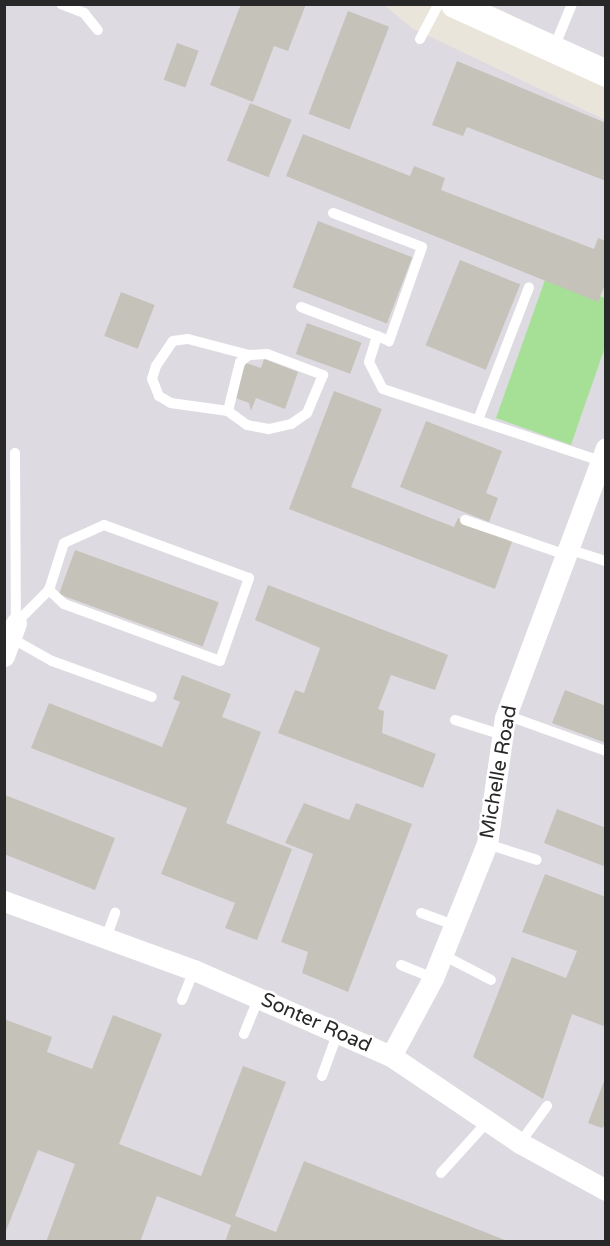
<!DOCTYPE html>
<html>
<head>
<meta charset="utf-8">
<style>
  body { margin:0 }
  #map { position:relative; width:610px; height:1246px; overflow:hidden; background:#eae5da; font-family:"Varela Round",sans-serif }
  div>[style] { position:absolute }
  [style*='--x'] { left:calc(var(--x)*1px); top:calc(var(--y)*1px); width:calc(var(--w)*1px); rotate:calc(var(--a)*1deg) }
  .industrial>* { inset:0; background:#dedae2 }
  .green>* { inset:0; background:#a6e097 }
  .building>* { inset:0; background:#c5c2b9; transform-origin:0 0 }
  .service>* { height:10px; margin:-5px; padding:0 5px; transform-origin:5px; border-radius:5px; background:#fff }
  .minor>* { height:21px; margin:-10.5px; padding:0 10.5px; transform-origin:10.5px; border-radius:10.5px; background:#fff }
  .tertiary>* { height:27px; margin:-13.5px; padding:0 13.5px; transform-origin:13.5px; border-radius:13.5px; background:#fff }
  span { translate:-50% -50%; white-space:nowrap; text-align:center; line-height:1.15; -webkit-text-stroke:5px #fff; paint-order:stroke }
  .street-label { font-size:20px; color:#282828 }
  .frame { position:absolute; inset:0; border:6px solid #282828; pointer-events:none }
</style>
</head>
<body>
<div id="map">
  <div class="industrial">
    <div style="clip-path:polygon(5px 5px,384px 5px,412px 28px,605px 120px,605px 1241px,5px 1242px)"></div>
    <div style="clip-path:polygon(491px 5px,605px 5px,605px 61px)"></div>
  </div>
  <div class="green">
    <div style="clip-path:polygon(546px 277px,605px 298px,605px 347px,571px 445px,496px 418px)"></div>
  </div>
  <div class="building">
    <div style="clip-path:polygon(241px 4px,306px 4px,288px 51px,274px 46px,253px 102px,210px 85px)"></div>
    <div style="left:348px;top:11px;width:44px;height:110px;rotate:21deg"></div>
    <div style="left:177px;top:43px;width:23px;height:39px;rotate:20deg"></div>
    <div style="clip-path:polygon(457px 61px,606px 123px,606px 181px,467px 127px,463px 136px,432px 125px)"></div>
    <div style="left:250px;top:103px;width:45px;height:62px;rotate:22deg"></div>
    <div style="clip-path:polygon(303px 134px,410px 176px,414px 166px,445px 178px,441px 190px,594px 249px,598px 238px,606px 241px,606px 282px,598px 302px,286px 176px)"></div>
    <div style="left:318px;top:221px;width:101px;height:71px;rotate:21deg"></div>
    <div style="left:460px;top:260px;width:65px;height:92px;rotate:22deg"></div>
    <div style="left:121px;top:292px;width:36px;height:47px;rotate:21deg"></div>
    <div style="left:307px;top:323px;width:58px;height:33px;rotate:20deg"></div>
    <div style="clip-path:polygon(264px 359px,298px 372px,285px 409px,256px 398px,251px 411px,249px 403px,233px 397px,246px 363px,261px 368px)"></div>
    <div style="clip-path:polygon(334px 391px,382px 409px,351px 487px,454px 527px,458px 518px,513px 539px,495px 589px,289px 509px)"></div>
    <div style="clip-path:polygon(426px 421px,502px 451px,486px 493px,498px 498px,489px 522px,400px 487px)"></div>
    <div style="left:75px;top:550px;width:153px;height:47px;rotate:20deg"></div>
    <div style="clip-path:polygon(268px 585px,448px 655px,435px 690px,391px 675px,378px 709px,384px 711px,382px 733px,436px 754px,423px 788px,278px 733px,295px 690px,304px 693px,320px 648px,255px 620px)"></div>
    <div style="clip-path:polygon(182px 675px,231px 694px,222px 717px,261px 732px,226px 823px,292px 849px,257px 940px,225px 928px,235px 903px,161px 874px,187px 808px,31px 748px,49px 703px,162px 747px,180px 702px,173px 699px)"></div>
    <div style="clip-path:polygon(565px 690px,606px 706px,606px 743px,552px 723px)"></div>
    <div style="clip-path:polygon(5px 795px,115px 838px,95px 890px,4px 854px)"></div>
    <div style="clip-path:polygon(304px 803px,349px 820px,356px 803px,412px 824px,348px 992px,302px 973px,308px 952px,281px 942px,313px 854px,285px 843px)"></div>
    <div style="clip-path:polygon(557px 809px,606px 828px,606px 867px,544px 843px)"></div>
    <div style="clip-path:polygon(545px 874px,606px 897px,606px 1027px,572px 1014px,543px 1099px,473px 1057px,512px 957px,566px 978px,577px 951px,522px 932px)"></div>
    <div style="clip-path:polygon(113px 1015px,162px 1034px,119px 1144px,201px 1176px,243px 1066px,286px 1082px,235px 1216px,276px 1232px,304px 1161px,510px 1242px,225px 1242px,231px 1225px,157px 1196px,140px 1242px,46px 1242px,75px 1164px,38px 1150px,4px 1236px,4px 1019px,52px 1037px,47px 1052px,92px 1069px)"></div>
    <div style="clip-path:polygon(606px 1076px,606px 1124px,602px 1128px,588px 1123px)"></div>
  </div>
  <div class="service">
    <div style="--x:61;--y:4;--w:25;--a:21"></div>
    <div style="--x:84;--y:13;--w:22;--a:51"></div>
    <div style="--x:420;--y:39;--w:40;--a:-62"></div>
    <div style="--x:553;--y:50;--w:50;--a:-67.6"></div>
    <div style="--x:333;--y:213;--w:95;--a:20.9"></div>
    <div style="--x:422;--y:247;--w:100;--a:109.3"></div>
    <div style="--x:389;--y:341;--w:13;--a:-157"></div>
    <div style="--x:301;--y:307;--w:81;--a:20.9"></div>
    <div style="--x:377;--y:336;--w:27;--a:107"></div>
    <div style="--x:369;--y:362;--w:30;--a:63"></div>
    <div style="--x:383;--y:389;--w:230;--a:18.3"></div>
    <div style="--x:267;--y:354;--w:60;--a:20.6"></div>
    <div style="--x:323;--y:375;--w:41;--a:112.8"></div>
    <div style="--x:307;--y:413;--w:19;--a:145"></div>
    <div style="--x:291;--y:424;--w:23;--a:167"></div>
    <div style="--x:269;--y:429;--w:22;--a:-170"></div>
    <div style="--x:247;--y:425;--w:24;--a:-144"></div>
    <div style="--x:228;--y:411;--w:50;--a:-76.2"></div>
    <div style="--x:240;--y:362;--w:11;--a:-38"></div>
    <div style="--x:249;--y:355;--w:18;--a:-3"></div>
    <div style="--x:228;--y:411;--w:58;--a:-172"></div>
    <div style="--x:171;--y:403;--w:14;--a:-150"></div>
    <div style="--x:159;--y:396;--w:18;--a:-112"></div>
    <div style="--x:152;--y:379;--w:14;--a:-73"></div>
    <div style="--x:156;--y:366;--w:30;--a:-56"></div>
    <div style="--x:173;--y:341;--w:15;--a:-8"></div>
    <div style="--x:188;--y:339;--w:63;--a:14.7"></div>
    <div style="--x:478;--y:420;--w:142;--a:-69"></div>
    <div style="--x:15;--y:453;--w:170;--a:89.7"></div>
    <div style="--x:465;--y:520;--w:107;--a:19.1"></div>
    <div style="--x:568;--y:549;--w:40;--a:18"></div>
    <div style="--x:16;--y:623;--w:47;--a:-45"></div>
    <div style="--x:49;--y:590;--w:49;--a:-72.3"></div>
    <div style="--x:64;--y:543;--w:44;--a:-24.2"></div>
    <div style="--x:104;--y:525;--w:154;--a:20.1"></div>
    <div style="--x:249;--y:578;--w:88;--a:109.3"></div>
    <div style="--x:220;--y:661;--w:166;--a:-159.9"></div>
    <div style="--x:64;--y:604;--w:21;--a:-137"></div>
    <div style="--x:11;--y:638;--w:47;--a:29.3"></div>
    <div style="--x:52;--y:661;--w:106;--a:19.8"></div>
    <div style="--x:506;--y:715;--w:106;--a:19.8"></div>
    <div style="--x:455;--y:720;--w:50;--a:17.4"></div>
    <div style="--x:487;--y:844;--w:52;--a:17.7"></div>
    <div style="--x:421;--y:913;--w:37;--a:20"></div>
    <div style="--x:106;--y:938;--w:27;--a:-70"></div>
    <div style="--x:443;--y:955;--w:54;--a:27.5"></div>
    <div style="--x:401;--y:965;--w:35;--a:22"></div>
    <div style="--x:182;--y:1000;--w:32;--a:-68"></div>
    <div style="--x:244;--y:1034;--w:40;--a:-68"></div>
    <div style="--x:322;--y:1076;--w:47;--a:-70"></div>
    <div style="--x:520;--y:1143;--w:46;--a:-53.9"></div>
    <div style="--x:441;--y:1173;--w:70;--a:-47.9"></div>
  </div>
  <div class="minor">
    <div style="--x:4;--y:656;--w:35;--a:-70"></div>
    <div style="--x:4;--y:901;--w:202;--a:20"></div>
    <div style="--x:194;--y:970;--w:215;--a:23.6"></div>
    <div style="--x:391;--y:1056;--w:156;--a:34"></div>
    <div style="--x:520;--y:1143;--w:98;--a:28.7"></div>
    <div style="--x:391;--y:1056;--w:89;--a:-61.7"></div>
    <div style="--x:433;--y:978;--w:144;--a:-68.1"></div>
    <div style="--x:487;--y:844;--w:127;--a:-81.9"></div>
    <div style="--x:505;--y:718;--w:288;--a:-69.5"></div>
  </div>
  <div class="tertiary">
    <div style="--x:454;--y:4;--w:167;--a:24.4"></div>
  </div>
  <div class="street-label">
    <span style="left:499px;top:772px;rotate:-80deg">Michelle Road</span>
    <span style="left:316px;top:1023px;rotate:24deg">Sonter Road</span>
  </div>
  <div class="frame"></div>
</div>
</body>
</html>
